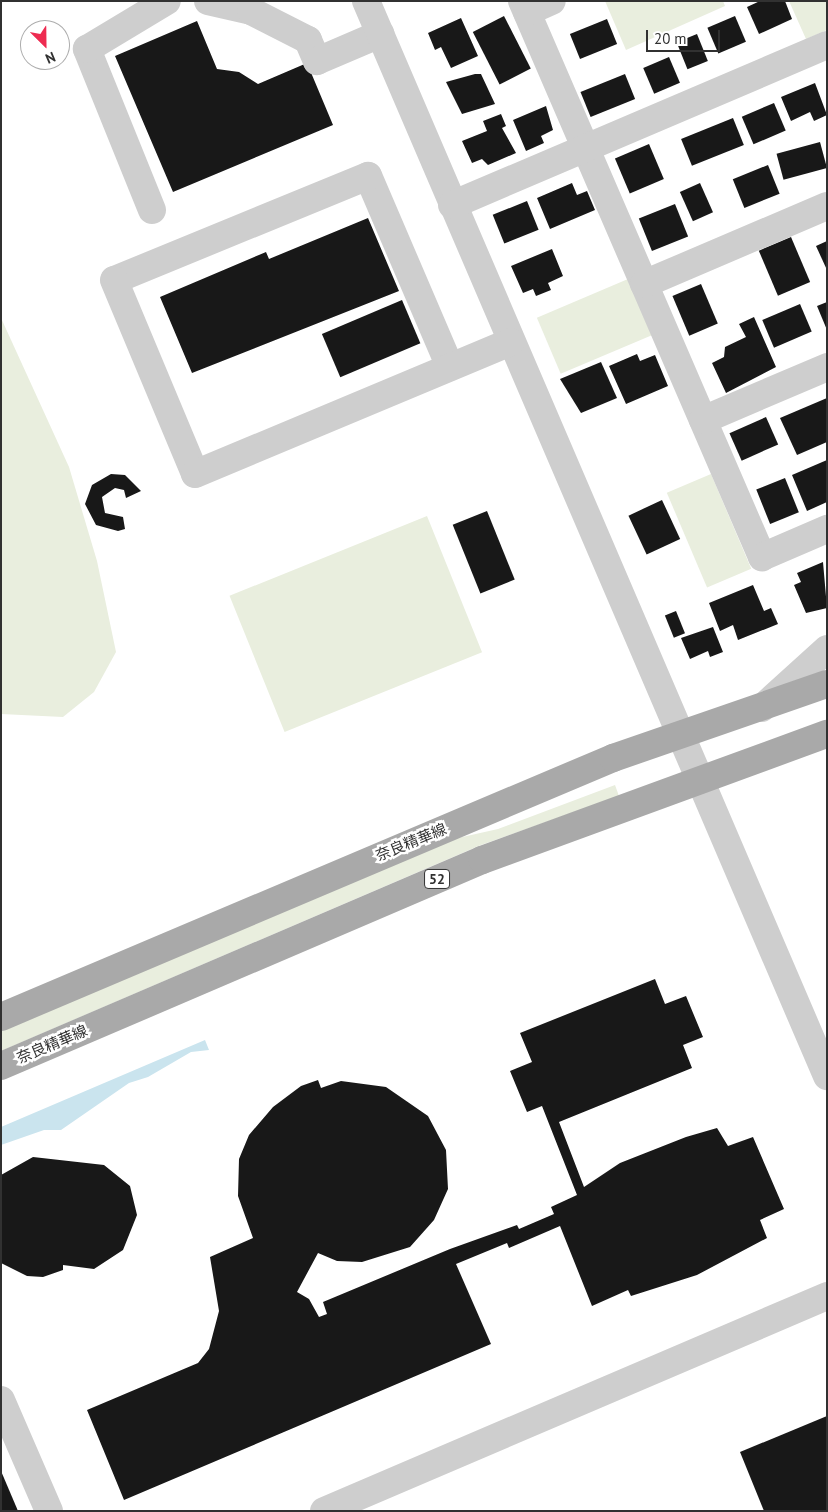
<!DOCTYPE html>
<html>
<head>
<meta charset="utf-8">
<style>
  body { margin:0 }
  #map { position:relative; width:828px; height:1512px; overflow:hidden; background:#fff; font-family:"PT Sans","Noto Sans JP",sans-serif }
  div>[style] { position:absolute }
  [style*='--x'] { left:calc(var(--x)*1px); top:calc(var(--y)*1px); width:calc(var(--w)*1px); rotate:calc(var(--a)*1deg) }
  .green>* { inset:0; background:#e9eede; transform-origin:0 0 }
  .water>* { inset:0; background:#cae4ee }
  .building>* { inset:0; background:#181818; transform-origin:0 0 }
  .minor>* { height:28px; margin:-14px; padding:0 14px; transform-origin:14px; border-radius:14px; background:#cecece }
  .major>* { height:28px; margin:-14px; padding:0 14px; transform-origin:14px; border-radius:14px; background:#a9a9a9 }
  span { translate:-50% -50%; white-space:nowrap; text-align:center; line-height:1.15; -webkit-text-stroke:5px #fff; paint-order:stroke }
  .shield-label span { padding:1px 4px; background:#fff; border:1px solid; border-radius:4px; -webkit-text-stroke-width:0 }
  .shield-label { font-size:14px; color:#313131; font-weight:700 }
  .street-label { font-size:15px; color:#313131 }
  .frame { position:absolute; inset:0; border:2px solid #313131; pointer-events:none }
  .north { position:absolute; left:20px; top:20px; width:50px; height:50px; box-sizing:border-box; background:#fff; border:1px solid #adadad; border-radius:50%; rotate:157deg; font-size:14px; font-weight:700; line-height:20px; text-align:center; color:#313131 }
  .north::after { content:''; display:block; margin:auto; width:18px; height:22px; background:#ee2c51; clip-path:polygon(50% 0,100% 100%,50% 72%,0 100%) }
  .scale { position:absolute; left:646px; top:30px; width:74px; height:22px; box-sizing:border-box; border:2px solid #313131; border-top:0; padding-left:6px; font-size:15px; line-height:18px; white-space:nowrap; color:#313131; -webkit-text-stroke:4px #fff; paint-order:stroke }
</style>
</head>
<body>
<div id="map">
  <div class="green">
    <div style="clip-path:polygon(605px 1px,723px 1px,725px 6px,626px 50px)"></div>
    <div style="clip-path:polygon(789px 1px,827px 1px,827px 30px,806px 39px)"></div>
    <div style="left:628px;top:279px;width:61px;height:99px;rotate:67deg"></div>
    <div style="clip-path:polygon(1px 318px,69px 467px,97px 561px,116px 652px,94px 692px,63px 717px,1px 714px)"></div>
    <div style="left:711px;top:474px;width:103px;height:48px;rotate:67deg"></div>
    <div style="left:427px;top:516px;width:147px;height:213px;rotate:68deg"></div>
    <div style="clip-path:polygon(615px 785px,619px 796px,481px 845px,1px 1051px,1px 1030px,440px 842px,498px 829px)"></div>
  </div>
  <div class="water">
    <div style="clip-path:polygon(205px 1040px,209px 1050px,191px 1052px,148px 1077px,129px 1083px,61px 1130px,44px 1130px,1px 1145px,1px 1127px)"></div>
  </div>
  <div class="building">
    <div style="clip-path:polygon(760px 1px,785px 1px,792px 19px,759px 34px,747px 7px)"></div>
    <div style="left:504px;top:16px;width:59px;height:35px;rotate:63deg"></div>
    <div style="left:735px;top:16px;width:28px;height:30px;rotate:67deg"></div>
    <div style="clip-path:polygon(461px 18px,478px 56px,451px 68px,441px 47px,435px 50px,428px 33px)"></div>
    <div style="left:607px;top:19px;width:27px;height:40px;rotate:68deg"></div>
    <div style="clip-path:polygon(197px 21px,217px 69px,239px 72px,258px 84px,307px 63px,333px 125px,173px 192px,115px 56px)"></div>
    <div style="left:697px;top:34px;width:29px;height:22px;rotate:68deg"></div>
    <div style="left:669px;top:57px;width:28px;height:28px;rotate:67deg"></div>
    <div style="clip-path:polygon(475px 74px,481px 74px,495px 104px,462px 114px,446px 82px)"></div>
    <div style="left:625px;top:74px;width:27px;height:48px;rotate:68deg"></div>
    <div style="clip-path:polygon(815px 83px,827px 115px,814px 121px,810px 112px,791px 121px,781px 97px)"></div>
    <div style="left:774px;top:103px;width:30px;height:35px;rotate:67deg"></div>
    <div style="clip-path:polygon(546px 106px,553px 130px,541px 136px,544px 143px,526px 151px,513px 120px)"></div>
    <div style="clip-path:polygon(501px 114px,506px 126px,502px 128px,516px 153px,488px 165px,482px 159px,472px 163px,462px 141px,487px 131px,483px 121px)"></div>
    <div style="left:733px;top:118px;width:29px;height:56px;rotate:68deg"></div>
    <div style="left:820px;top:142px;width:27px;height:45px;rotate:75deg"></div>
    <div style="left:649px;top:144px;width:38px;height:37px;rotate:67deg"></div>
    <div style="left:768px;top:165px;width:31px;height:38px;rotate:68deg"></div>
    <div style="clip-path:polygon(572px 183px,577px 195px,587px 191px,595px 210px,550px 229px,537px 198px)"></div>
    <div style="left:700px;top:183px;width:32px;height:22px;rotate:66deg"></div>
    <div style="left:527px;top:201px;width:31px;height:37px;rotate:68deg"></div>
    <div style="left:675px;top:204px;width:35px;height:39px;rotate:68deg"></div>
    <div style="clip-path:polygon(368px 218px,399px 291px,192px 373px,160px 297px,266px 252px,269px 259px)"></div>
    <div style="left:791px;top:237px;width:49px;height:35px;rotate:67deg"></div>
    <div style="clip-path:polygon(827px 241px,827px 270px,816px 246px)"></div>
    <div style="clip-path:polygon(552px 249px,563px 276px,548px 283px,551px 290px,536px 296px,533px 289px,523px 293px,511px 266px)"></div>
    <div style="left:701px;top:284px;width:43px;height:31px;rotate:67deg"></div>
    <div style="left:402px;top:300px;width:47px;height:87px;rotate:67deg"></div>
    <div style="clip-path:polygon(827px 302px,827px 330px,817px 306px)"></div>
    <div style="left:800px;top:304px;width:30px;height:41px;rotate:67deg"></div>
    <div style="clip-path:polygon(754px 317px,776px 367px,726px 393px,712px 363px,724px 357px,725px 347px,746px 337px,739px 324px)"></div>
    <div style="clip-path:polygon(637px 354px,640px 361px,655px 355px,668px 386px,626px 404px,609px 366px)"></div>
    <div style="clip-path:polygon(601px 362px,617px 398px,581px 413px,560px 379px)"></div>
    <div style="clip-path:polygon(827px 398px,827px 442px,797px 455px,780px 418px)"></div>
    <div style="left:766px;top:417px;width:30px;height:40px;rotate:66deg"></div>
    <div style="clip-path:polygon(827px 460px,827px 502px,807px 511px,792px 475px)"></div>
    <div style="clip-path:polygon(111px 474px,125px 475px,141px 491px,126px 498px,124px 490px,115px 488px,102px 497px,105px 513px,123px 517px,125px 529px,118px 531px,96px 525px,85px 504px,92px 485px)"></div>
    <div style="left:785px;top:478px;width:37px;height:31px;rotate:68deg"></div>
    <div style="left:662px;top:500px;width:43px;height:37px;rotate:65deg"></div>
    <div style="left:487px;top:511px;width:74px;height:37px;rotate:68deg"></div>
    <div style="clip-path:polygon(823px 562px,827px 608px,806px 613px,794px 585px,801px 582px,797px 573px)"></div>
    <div style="clip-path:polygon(753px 585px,764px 611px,771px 608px,778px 624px,738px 640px,733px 625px,720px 631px,709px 603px)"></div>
    <div style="left:676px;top:611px;width:24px;height:12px;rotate:68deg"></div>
    <div style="clip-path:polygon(713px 627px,723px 652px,710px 657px,708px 651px,690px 659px,681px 638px)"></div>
    <div style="clip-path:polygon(655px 979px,665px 1004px,686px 996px,703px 1037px,683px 1045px,692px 1068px,559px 1122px,584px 1187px,620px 1163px,686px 1137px,717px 1128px,728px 1146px,753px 1137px,784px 1209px,760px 1220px,767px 1238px,697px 1275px,631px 1296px,628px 1290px,592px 1306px,560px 1226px,509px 1248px,507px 1243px,456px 1264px,491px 1344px,124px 1500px,87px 1410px,198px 1363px,209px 1349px,219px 1311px,210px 1257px,253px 1238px,238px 1196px,239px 1159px,249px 1135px,273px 1107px,301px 1086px,318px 1080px,321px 1088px,341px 1081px,386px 1087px,428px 1116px,446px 1150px,448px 1189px,434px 1220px,410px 1247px,362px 1262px,337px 1261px,318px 1253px,297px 1292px,309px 1299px,319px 1317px,327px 1314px,323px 1302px,450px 1249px,517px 1225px,519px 1229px,554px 1214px,551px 1207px,577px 1195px,542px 1106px,527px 1112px,510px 1071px,532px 1062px,520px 1033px)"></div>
    <div style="clip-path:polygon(33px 1157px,104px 1165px,130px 1186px,137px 1215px,123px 1250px,94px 1269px,63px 1265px,63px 1270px,43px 1277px,27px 1276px,1px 1263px,1px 1175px)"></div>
    <div style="clip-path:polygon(827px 1416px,827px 1511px,764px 1511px,740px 1452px)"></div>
    <div style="clip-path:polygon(1px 1471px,18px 1511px,1px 1511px)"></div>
  </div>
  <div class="minor">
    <div style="--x:208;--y:1;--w:44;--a:13.1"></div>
    <div style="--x:251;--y:11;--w:64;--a:27"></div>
    <div style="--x:308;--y:40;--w:23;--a:67"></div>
    <div style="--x:317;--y:61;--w:69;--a:-23.2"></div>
    <div style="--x:366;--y:1;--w:1170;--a:66.79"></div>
    <div style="--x:522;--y:1;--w:606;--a:66.65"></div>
    <div style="--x:762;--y:557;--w:71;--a:-23.3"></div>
    <div style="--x:527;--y:12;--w:27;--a:-24"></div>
    <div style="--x:452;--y:205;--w:408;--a:-23.1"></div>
    <div style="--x:152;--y:210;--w:174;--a:-112"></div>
    <div style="--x:87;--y:49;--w:93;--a:-31"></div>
    <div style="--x:644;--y:284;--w:199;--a:-23.1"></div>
    <div style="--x:450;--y:367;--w:208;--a:-113.2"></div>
    <div style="--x:368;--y:176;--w:274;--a:157.7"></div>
    <div style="--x:114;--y:280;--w:210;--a:67.3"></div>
    <div style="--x:195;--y:474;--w:342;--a:-22.7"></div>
    <div style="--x:703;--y:420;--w:135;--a:-23.1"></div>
    <div style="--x:762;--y:708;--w:88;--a:-42.2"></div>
    <div style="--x:1;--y:1400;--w:121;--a:66.6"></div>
    <div style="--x:324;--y:1511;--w:547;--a:-23.14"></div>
  </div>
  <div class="major">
    <div style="--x:1;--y:1017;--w:665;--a:-22.94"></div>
    <div style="--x:613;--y:758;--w:226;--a:-19.1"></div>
    <div style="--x:1;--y:1066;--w:523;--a:-23.18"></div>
    <div style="--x:482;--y:860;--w:367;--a:-20.1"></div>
  </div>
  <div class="shield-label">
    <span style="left:437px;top:879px">52</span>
  </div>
  <div class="street-label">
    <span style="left:411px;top:842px;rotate:-22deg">奈良精華線</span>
    <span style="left:52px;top:1044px;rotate:-23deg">奈良精華線</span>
  </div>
  <div class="frame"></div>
  <div class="north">N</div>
  <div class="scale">20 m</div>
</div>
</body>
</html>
